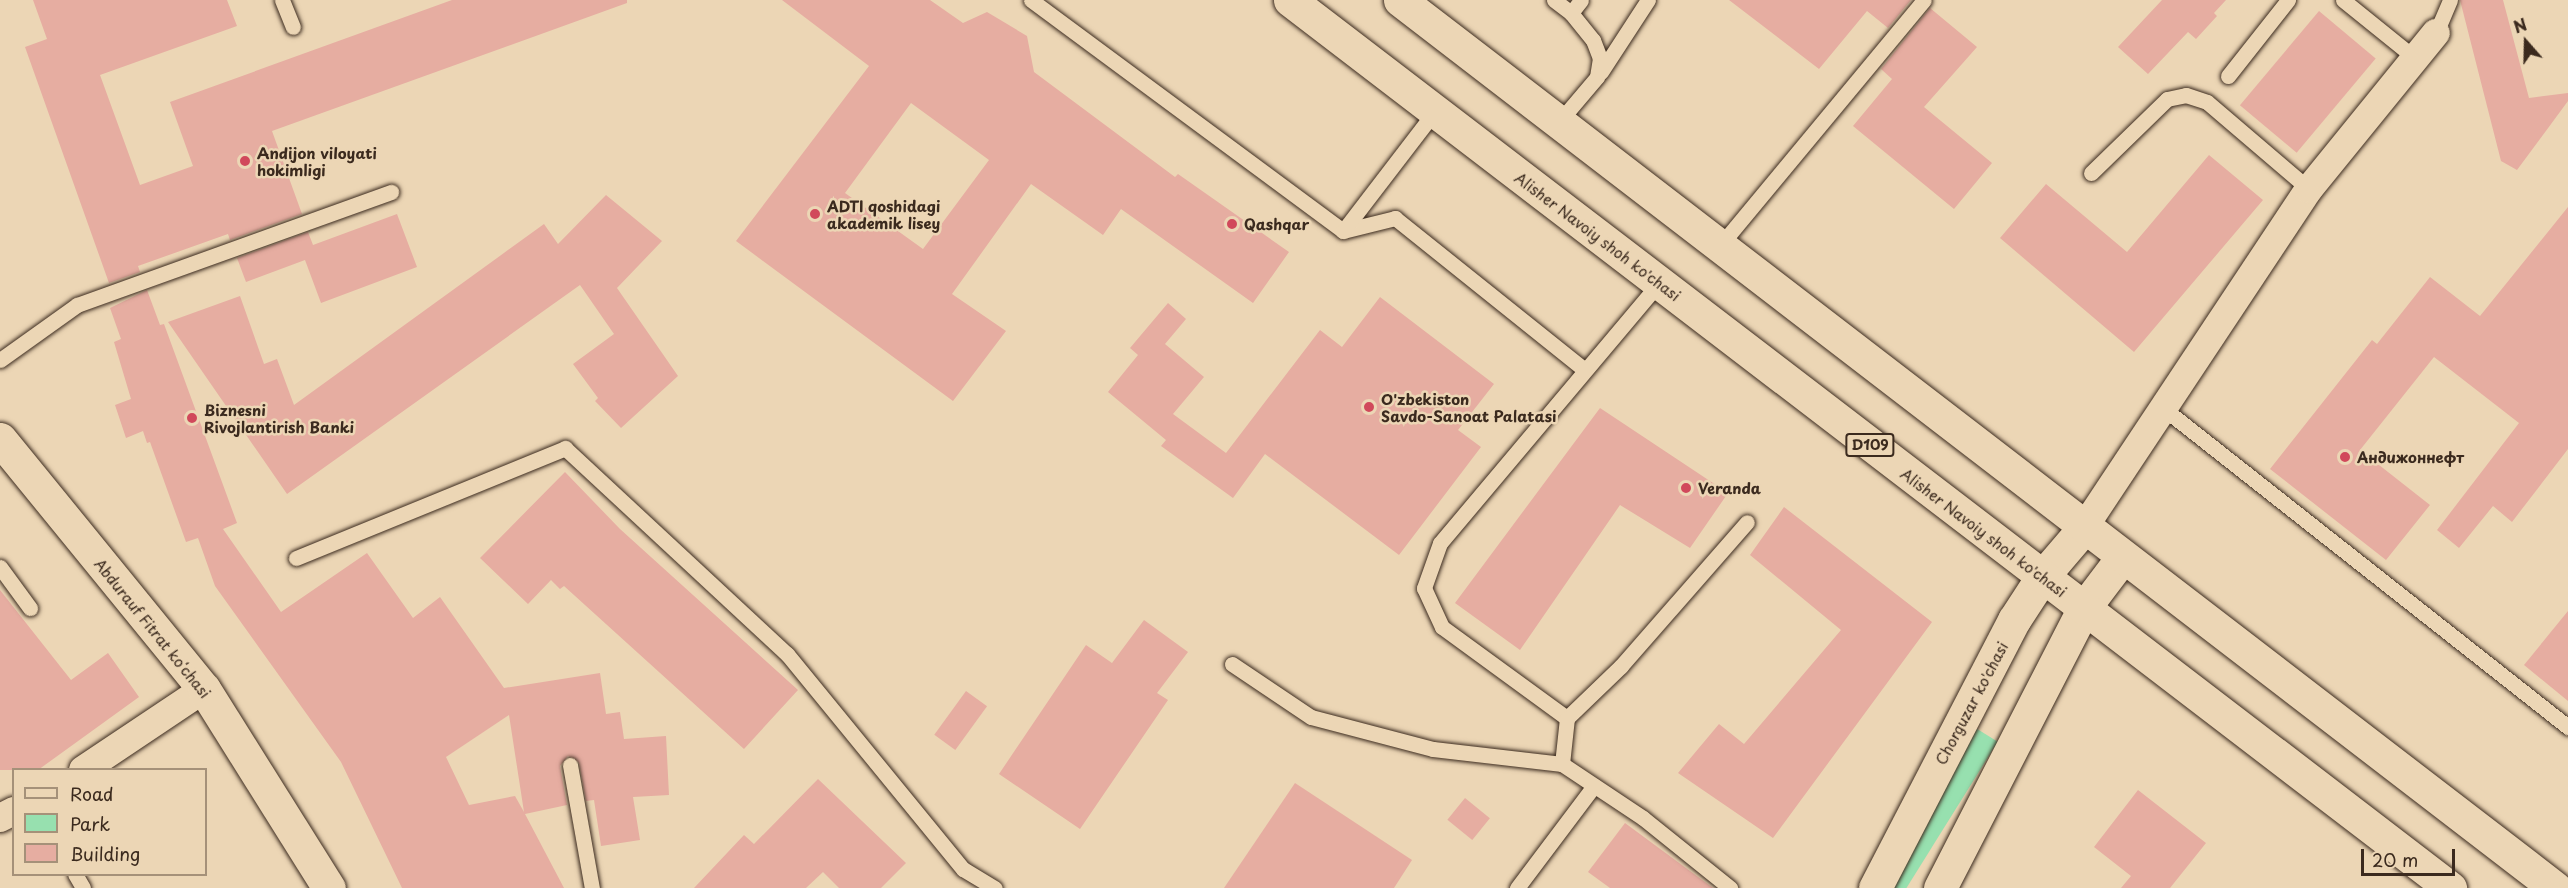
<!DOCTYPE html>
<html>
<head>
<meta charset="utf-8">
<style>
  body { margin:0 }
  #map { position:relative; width:2568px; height:888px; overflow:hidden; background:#ecd6b5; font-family:"Playpen Sans",sans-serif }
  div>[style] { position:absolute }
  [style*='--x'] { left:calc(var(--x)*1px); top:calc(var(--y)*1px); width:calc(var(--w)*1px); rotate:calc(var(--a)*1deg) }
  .green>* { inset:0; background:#97e0af; transform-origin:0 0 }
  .building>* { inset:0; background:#e6ada1; transform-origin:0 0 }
  .roads { filter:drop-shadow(0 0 2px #3b2a1e) drop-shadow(0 0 2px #3b2a1e) }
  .lane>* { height:15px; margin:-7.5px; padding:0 7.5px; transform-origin:7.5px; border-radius:7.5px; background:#ecd6b5 }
  .street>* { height:28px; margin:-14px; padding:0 14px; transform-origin:14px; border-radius:14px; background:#ecd6b5 }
  .secondary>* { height:33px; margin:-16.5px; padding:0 16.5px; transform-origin:16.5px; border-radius:16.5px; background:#ecd6b5 }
  .primary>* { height:33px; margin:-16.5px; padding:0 16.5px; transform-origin:16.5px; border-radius:16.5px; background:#ecd6b5 }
  .dots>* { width:16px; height:16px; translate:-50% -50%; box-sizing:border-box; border:3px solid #ecd6b5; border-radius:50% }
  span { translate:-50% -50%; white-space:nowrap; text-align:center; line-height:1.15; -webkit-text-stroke:5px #ecd6b5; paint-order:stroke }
  .shield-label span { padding:2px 4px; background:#ecd6b5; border:2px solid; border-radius:4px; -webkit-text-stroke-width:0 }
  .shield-label { font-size:14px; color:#3b2a1e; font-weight:700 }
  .poi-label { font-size:15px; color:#3b2a1e; font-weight:700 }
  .left { translate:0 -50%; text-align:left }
  .street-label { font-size:15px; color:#3b2a1e }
  .legend { position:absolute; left:12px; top:768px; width:195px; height:108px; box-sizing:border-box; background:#ecd6b5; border:2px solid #a59179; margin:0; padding:8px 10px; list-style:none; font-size:18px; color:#3b2a1e }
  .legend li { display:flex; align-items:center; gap:12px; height:30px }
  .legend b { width:30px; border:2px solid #a59179 }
  .north { position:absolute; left:2496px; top:12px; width:60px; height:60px; -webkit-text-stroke:4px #ecd6b5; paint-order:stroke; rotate:340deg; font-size:16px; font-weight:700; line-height:24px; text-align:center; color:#3b2a1e }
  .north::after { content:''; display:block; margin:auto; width:21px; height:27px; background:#3b2a1e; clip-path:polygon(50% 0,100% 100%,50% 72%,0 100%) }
  .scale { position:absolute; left:2361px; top:849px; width:94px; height:27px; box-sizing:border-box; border:3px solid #3b2a1e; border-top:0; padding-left:8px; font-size:18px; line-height:21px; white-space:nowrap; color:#3b2a1e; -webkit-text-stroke:4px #ecd6b5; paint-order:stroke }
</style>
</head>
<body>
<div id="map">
  <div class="green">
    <div style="left:1974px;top:727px;width:28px;height:182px;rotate:32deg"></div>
  </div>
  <div class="building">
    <div style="clip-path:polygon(33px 0,227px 0,237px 26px,100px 75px,140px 185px,193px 166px,170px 102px,452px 0,627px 0,627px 3px,272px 131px,302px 214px,230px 240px,228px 234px,138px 266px,140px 272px,109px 283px,25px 47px,47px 39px)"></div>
    <div style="clip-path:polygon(evenodd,782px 0,930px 0,963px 23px,987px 12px,1027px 36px,1034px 72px,1175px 177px,1178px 174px,1289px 252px,1253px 303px,1121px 209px,1103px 235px,1031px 184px,952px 294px,1006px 331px,953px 401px,736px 241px,869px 66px,782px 0,911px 103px,989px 160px,923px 249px,845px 193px,911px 103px)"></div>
    <div style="clip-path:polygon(1729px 0,1911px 0,1888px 28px,1867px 11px,1819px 69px)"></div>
    <div style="clip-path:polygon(2162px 0,2226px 0,2214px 13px,2217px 16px,2196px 39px,2188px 32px,2148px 74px,2118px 47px)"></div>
    <div style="clip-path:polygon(2460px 0,2503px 0,2529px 98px,2568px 93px,2568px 101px,2517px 170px,2501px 161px)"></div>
    <div style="clip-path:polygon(1930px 8px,1977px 47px,1924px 107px,1992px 163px,1954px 209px,1853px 126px,1892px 79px,1881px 69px)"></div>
    <div style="left:2319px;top:11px;width:74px;height:123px;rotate:40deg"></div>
    <div style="clip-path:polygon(2209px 155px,2263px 200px,2134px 352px,2000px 238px,2046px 184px,2127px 252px)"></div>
    <div style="clip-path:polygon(606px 195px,662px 241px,617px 288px,678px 376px,621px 428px,595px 401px,598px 398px,573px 364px,614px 334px,580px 285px,287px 494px,168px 322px,240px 296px,264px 364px,277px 359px,294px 405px,544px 224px,558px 244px)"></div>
    <div style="clip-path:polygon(2568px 207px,2568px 449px,2512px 522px,2493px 506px,2459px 548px,2437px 530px,2519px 423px,2434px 357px,2360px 450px,2430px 505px,2386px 560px,2270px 469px,2372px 340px,2377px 344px,2430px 277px,2480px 316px)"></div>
    <div style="clip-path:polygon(397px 214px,417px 267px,321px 303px,305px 260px,246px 282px,237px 258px,308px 232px,313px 245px)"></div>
    <div style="clip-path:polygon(evenodd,147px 290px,160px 325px,164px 324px,237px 523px,223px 529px,281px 612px,367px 553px,413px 618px,440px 597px,504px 688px,600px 673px,606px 714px,620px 712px,624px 739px,666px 736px,669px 795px,633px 797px,640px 840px,601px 846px,594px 800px,586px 801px,579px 763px,568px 756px,560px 766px,567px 805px,525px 814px,564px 888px,402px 888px,341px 762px,215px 586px,198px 538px,186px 542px,150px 442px,147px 443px,143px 431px,126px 438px,115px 405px,131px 399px,114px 342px,121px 339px,110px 308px,147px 290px,509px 715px,524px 812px,515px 796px,469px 805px,446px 757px,509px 715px)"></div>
    <div style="clip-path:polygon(1380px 297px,1494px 384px,1458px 430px,1481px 447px,1399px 555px,1265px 454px,1233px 498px,1161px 446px,1166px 440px,1108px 392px,1138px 355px,1130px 348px,1168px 303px,1186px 319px,1165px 344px,1204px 377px,1173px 414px,1226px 453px,1320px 330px,1342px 347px)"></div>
    <div style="clip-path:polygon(1600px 408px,1728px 493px,1690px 548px,1620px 505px,1520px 650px,1455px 603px)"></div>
    <div style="clip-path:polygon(565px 472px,620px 529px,798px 690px,744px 749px,564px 586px,560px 589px,551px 580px,528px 604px,480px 558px)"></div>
    <div style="clip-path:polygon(1784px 507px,1932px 622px,1773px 838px,1678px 773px,1719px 724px,1744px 744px,1841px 630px,1750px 555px)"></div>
    <div style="clip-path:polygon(0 590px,71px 680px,108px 653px,139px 697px,38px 770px,0 770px)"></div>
    <div style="clip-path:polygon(2568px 611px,2568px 701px,2524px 665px)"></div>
    <div style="clip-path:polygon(1144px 620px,1188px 652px,1157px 693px,1168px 700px,1080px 829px,999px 774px,1086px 645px,1112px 663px)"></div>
    <div style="left:966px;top:691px;width:26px;height:54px;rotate:36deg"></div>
    <div style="clip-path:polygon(818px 779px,906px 863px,881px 888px,839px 888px,823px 872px,806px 888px,694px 888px,744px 835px,754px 844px)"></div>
    <div style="clip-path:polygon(1295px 783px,1412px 860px,1394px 888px,1224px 888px)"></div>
    <div style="clip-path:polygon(2138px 790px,2206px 843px,2170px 888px,2121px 888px,2131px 876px,2094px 847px)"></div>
    <div style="left:1465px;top:798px;width:32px;height:28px;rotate:39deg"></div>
    <div style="clip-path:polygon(1625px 823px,1713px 888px,1610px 888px,1588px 872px)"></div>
  </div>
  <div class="roads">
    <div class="lane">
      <div style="--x:282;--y:0;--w:29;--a:68"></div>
      <div style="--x:1031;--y:0;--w:388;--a:36.5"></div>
      <div style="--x:1343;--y:231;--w:54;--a:-14"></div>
      <div style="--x:1395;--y:218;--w:243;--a:38.7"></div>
      <div style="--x:1554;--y:0;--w:21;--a:37"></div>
      <div style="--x:1571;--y:13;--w:35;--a:51"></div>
      <div style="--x:1593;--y:40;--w:19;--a:69"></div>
      <div style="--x:1600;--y:58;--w:19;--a:99"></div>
      <div style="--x:1597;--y:77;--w:60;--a:130.3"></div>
      <div style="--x:2343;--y:0;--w:92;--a:38.9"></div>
      <div style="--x:1571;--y:13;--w:16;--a:-52"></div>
      <div style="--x:2436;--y:33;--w:36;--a:-67"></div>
      <div style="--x:1601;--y:72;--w:86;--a:-56.9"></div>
      <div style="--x:2228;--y:76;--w:97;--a:-51.7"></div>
      <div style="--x:2091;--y:173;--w:106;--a:-44.2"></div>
      <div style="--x:2167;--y:99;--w:19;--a:-12"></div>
      <div style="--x:2186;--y:95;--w:22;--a:18"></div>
      <div style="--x:2207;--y:102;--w:134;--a:40.5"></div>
      <div style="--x:1343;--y:231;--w:151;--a:-52.5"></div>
      <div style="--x:1718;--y:248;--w:322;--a:-50.3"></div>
      <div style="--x:1659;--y:283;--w:340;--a:130.1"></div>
      <div style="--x:1440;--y:543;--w:48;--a:109.6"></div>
      <div style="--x:1424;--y:588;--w:43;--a:65.2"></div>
      <div style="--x:1442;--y:627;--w:155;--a:36.1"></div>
      <div style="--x:1567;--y:718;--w:75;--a:-43.9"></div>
      <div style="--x:1621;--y:666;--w:191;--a:-48.8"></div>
      <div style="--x:0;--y:360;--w:95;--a:-35.5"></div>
      <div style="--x:77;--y:305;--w:334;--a:-19.8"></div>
      <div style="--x:2163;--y:408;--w:516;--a:38.23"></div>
      <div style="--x:296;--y:558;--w:291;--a:-22.2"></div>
      <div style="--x:565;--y:448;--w:303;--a:42.9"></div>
      <div style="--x:787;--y:654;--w:278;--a:50.7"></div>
      <div style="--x:963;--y:869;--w:37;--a:31"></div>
      <div style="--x:0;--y:567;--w:51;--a:53.8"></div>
      <div style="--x:1232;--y:664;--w:95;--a:33.9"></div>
      <div style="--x:1311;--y:717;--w:126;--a:14.7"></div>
      <div style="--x:1433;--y:749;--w:130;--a:6.6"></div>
      <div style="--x:1562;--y:764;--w:46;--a:-83.8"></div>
      <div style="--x:1562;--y:764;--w:97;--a:33.7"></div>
      <div style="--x:1643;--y:818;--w:112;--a:38.8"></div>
      <div style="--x:570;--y:765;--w:125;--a:79.9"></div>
      <div style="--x:75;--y:874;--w:16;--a:60"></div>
      <div style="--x:1517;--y:888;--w:128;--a:-53"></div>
    </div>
    <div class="street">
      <div style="--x:2083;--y:529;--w:408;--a:-56.4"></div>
      <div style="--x:2309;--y:189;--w:201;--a:-50.9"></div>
      <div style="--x:83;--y:770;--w:146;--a:-33.8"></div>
      <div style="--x:0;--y:818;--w:16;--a:-27"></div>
    </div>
    <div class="secondary">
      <div style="--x:0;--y:439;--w:323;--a:50.8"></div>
      <div style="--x:204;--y:689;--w:235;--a:57.9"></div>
      <div style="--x:1875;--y:888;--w:302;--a:-62.6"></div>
      <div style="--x:2014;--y:620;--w:51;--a:-56.9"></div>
      <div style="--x:2042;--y:577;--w:63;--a:-49.5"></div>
      <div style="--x:1940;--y:888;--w:315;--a:-62.8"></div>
      <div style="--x:2084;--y:608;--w:63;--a:-52.8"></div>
    </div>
    <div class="primary">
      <div style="--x:1290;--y:0;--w:1461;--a:37.43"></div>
      <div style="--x:1400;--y:0;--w:1457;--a:37.55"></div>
    </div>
  </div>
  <div class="dots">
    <div style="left:245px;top:161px;background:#d1495b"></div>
    <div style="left:815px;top:214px;background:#d1495b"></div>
    <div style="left:1232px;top:224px;background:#d1495b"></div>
    <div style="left:1369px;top:407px;background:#d1495b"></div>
    <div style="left:192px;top:418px;background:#d1495b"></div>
    <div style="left:2345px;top:457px;background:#d1495b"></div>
    <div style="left:1686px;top:488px;background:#d1495b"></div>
  </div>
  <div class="shield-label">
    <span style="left:1870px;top:445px">D109</span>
  </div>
  <div class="poi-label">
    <span class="left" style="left:257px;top:161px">Andijon vilоyati<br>hоkimligi</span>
    <span class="left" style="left:827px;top:214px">ADTI qoshidagi<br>akademik lisey</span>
    <span class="left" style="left:1244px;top:224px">Qashqar</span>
    <span class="left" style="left:1381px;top:407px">O'zbekiston<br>Savdo-Sanoat Palatasi</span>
    <span class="left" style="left:204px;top:418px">Biznesni<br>Rivojlantirish Banki</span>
    <span class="left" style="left:2357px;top:457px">Андижоннефт</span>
    <span class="left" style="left:1698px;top:488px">Veranda</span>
  </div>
  <div class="street-label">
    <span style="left:1598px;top:236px;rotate:37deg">Alisher Navoiy shoh ko'chasi</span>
    <span style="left:1984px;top:532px;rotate:37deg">Alisher Navoiy shoh ko'chasi</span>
    <span style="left:153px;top:628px;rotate:51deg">Abdurauf Fitrat koʻchasi</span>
    <span style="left:1971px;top:703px;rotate:-62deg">Chorguzar ko'chasi</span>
  </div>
  <ul class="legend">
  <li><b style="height:8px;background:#ecd6b5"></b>Road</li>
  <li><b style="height:16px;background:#97e0af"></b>Park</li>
  <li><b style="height:16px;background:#e6ada1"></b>Building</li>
  </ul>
  <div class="north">N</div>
  <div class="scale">20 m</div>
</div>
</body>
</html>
